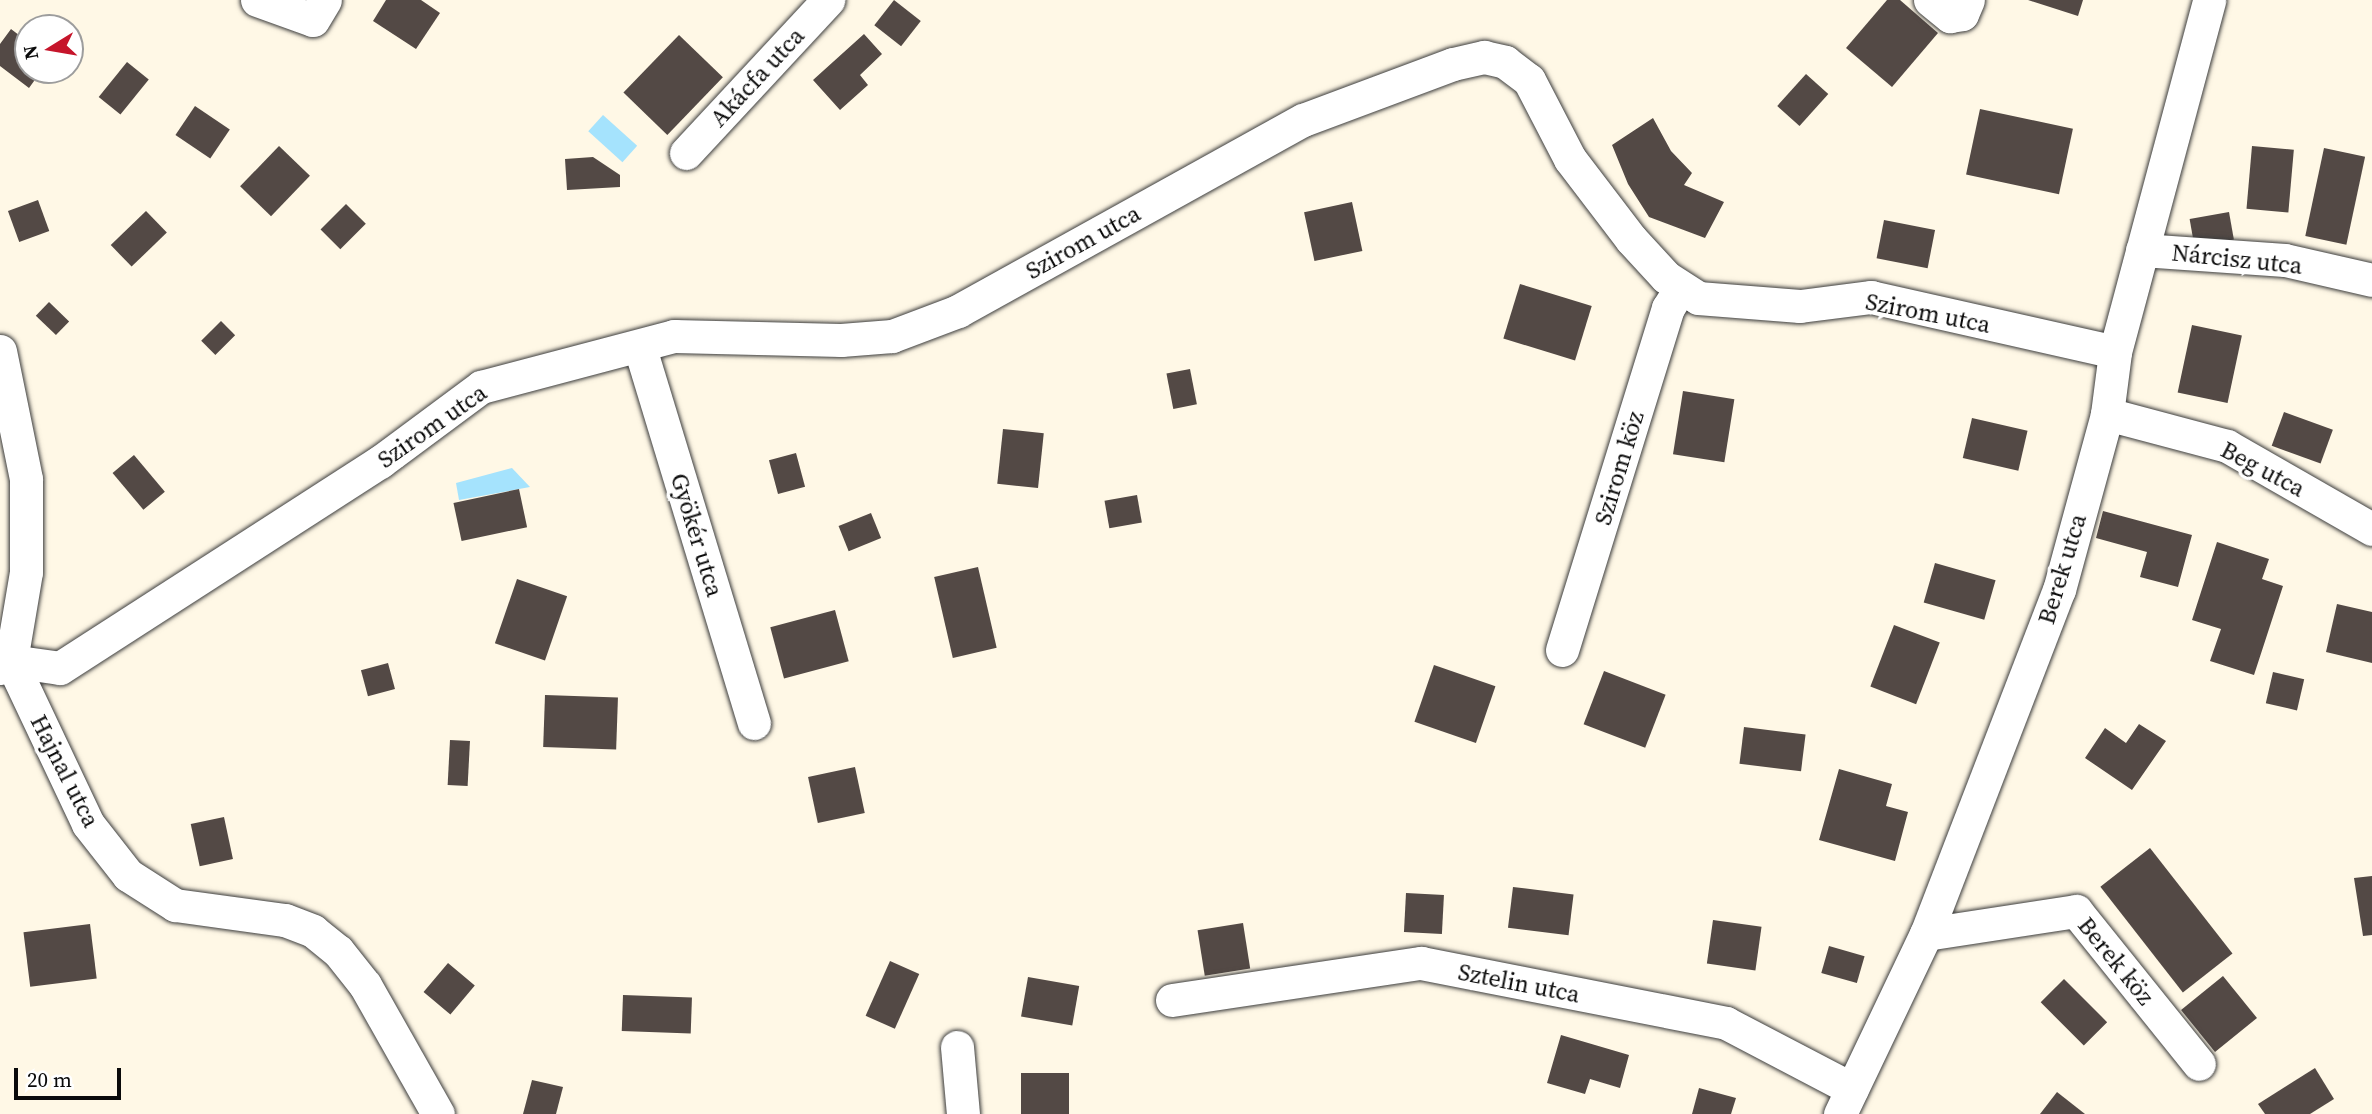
<!DOCTYPE html>
<html>
<head>
<meta charset="utf-8">
<style>
  body { margin:0 }
  #map { position:relative; width:2372px; height:1114px; overflow:hidden; background:#fff8e6; font-family:"Source Serif 4",serif }
  div>[style] { position:absolute }
  [style*='--x'] { left:calc(var(--x)*1px); top:calc(var(--y)*1px); width:calc(var(--w)*1px); rotate:calc(var(--a)*1deg) }
  .water>* { inset:0; background:#a5e3fd; transform-origin:0 0 }
  .building>* { inset:0; background:#534945; transform-origin:0 0 }
  .roads { filter:drop-shadow(0 0 2px #3d3d3d) drop-shadow(0 0 2px #3d3d3d) }
  .street>* { height:33px; margin:-16.5px; padding:0 16.5px; transform-origin:16.5px; border-radius:16.5px; background:#fff }
  span { translate:-50% -50%; white-space:nowrap; text-align:center; line-height:1.15; -webkit-text-stroke:7px #fff; paint-order:stroke }
  .street-label { font-size:24px; color:#0a0a0a }
  .north { position:absolute; left:14px; top:14px; width:70px; height:70px; box-sizing:border-box; background:#fff; border:2px solid #9d9d9d; border-radius:50%; rotate:259deg; font-size:19px; font-weight:700; line-height:28px; text-align:center; color:#0a0a0a }
  .north::after { content:''; display:block; margin:auto; width:24px; height:32px; background:#c6152b; clip-path:polygon(50% 0,100% 100%,50% 72%,0 100%) }
  .scale { position:absolute; left:14px; top:1068px; width:107px; height:32px; box-sizing:border-box; border:4px solid #0a0a0a; border-top:0; padding-left:9px; font-size:21px; line-height:24px; white-space:nowrap; color:#0a0a0a; -webkit-text-stroke:5px #fff; paint-order:stroke }
</style>
</head>
<body>
<div id="map">
  <div class="water">
    <div style="left:603px;top:115px;width:46px;height:22px;rotate:42deg"></div>
    <div style="clip-path:polygon(512px 468px,530px 487px,459px 500px,456px 483px)"></div>
  </div>
  <div class="building">
    <div style="clip-path:polygon(386px 0,421px 0,440px 13px,416px 49px,373px 21px)"></div>
    <div style="left:894px;top:0;width:34px;height:32px;rotate:38deg"></div>
    <div style="clip-path:polygon(1887px 0,1900px 0,1938px 33px,1892px 87px,1846px 48px)"></div>
    <div style="clip-path:polygon(2028px 0,2083px 0,2078px 16px)"></div>
    <div style="clip-path:polygon(11px 29px,28px 42px,28px 70px,42px 70px,29px 88px,0 66px,0 44px)"></div>
    <div style="clip-path:polygon(864px 34px,882px 54px,860px 75px,868px 85px,840px 110px,813px 80px)"></div>
    <div style="left:679px;top:35px;width:61px;height:80px;rotate:44deg"></div>
    <div style="left:127px;top:62px;width:28px;height:45px;rotate:39deg"></div>
    <div style="left:1806px;top:74px;width:30px;height:43px;rotate:42deg"></div>
    <div style="left:195px;top:106px;width:42px;height:35px;rotate:34deg"></div>
    <div style="left:1980px;top:109px;width:95px;height:67px;rotate:12deg"></div>
    <div style="clip-path:polygon(1653px 118px,1671px 151px,1692px 173px,1684px 185px,1724px 202px,1705px 238px,1649px 217px,1628px 184px,1612px 145px)"></div>
    <div style="left:279px;top:146px;width:43px;height:56px;rotate:44deg"></div>
    <div style="left:2252px;top:146px;width:42px;height:63px;rotate:5deg"></div>
    <div style="left:2324px;top:148px;width:42px;height:90px;rotate:12deg"></div>
    <div style="clip-path:polygon(593px 157px,620px 175px,620px 187px,567px 190px,565px 159px)"></div>
    <div style="left:38px;top:200px;width:33px;height:32px;rotate:70deg"></div>
    <div style="left:1352px;top:202px;width:50px;height:49px;rotate:78deg"></div>
    <div style="left:346px;top:204px;width:28px;height:36px;rotate:45deg"></div>
    <div style="left:146px;top:211px;width:30px;height:49px;rotate:46deg"></div>
    <div style="left:2229px;top:212px;width:28px;height:40px;rotate:80deg"></div>
    <div style="left:1884px;top:220px;width:52px;height:39px;rotate:11deg"></div>
    <div style="left:1520px;top:284px;width:75px;height:57px;rotate:17deg"></div>
    <div style="left:49px;top:302px;width:28px;height:19px;rotate:44deg"></div>
    <div style="left:221px;top:321px;width:20px;height:28px;rotate:45deg"></div>
    <div style="left:2192px;top:325px;width:51px;height:69px;rotate:12deg"></div>
    <div style="left:1190px;top:369px;width:36px;height:24px;rotate:79deg"></div>
    <div style="left:1683px;top:391px;width:52px;height:64px;rotate:9deg"></div>
    <div style="left:2284px;top:412px;width:52px;height:36px;rotate:20deg"></div>
    <div style="left:1972px;top:418px;width:57px;height:41px;rotate:13deg"></div>
    <div style="left:1003px;top:429px;width:41px;height:55px;rotate:6deg"></div>
    <div style="left:796px;top:453px;width:35px;height:28px;rotate:75deg"></div>
    <div style="left:134px;top:455px;width:48px;height:28px;rotate:50deg"></div>
    <div style="left:519px;top:489px;width:39px;height:67px;rotate:78deg"></div>
    <div style="left:1137px;top:495px;width:28px;height:33px;rotate:80deg"></div>
    <div style="clip-path:polygon(2103px 511px,2192px 535px,2178px 587px,2140px 577px,2147px 552px,2096px 538px)"></div>
    <div style="left:871px;top:513px;width:27px;height:35px;rotate:68deg"></div>
    <div style="clip-path:polygon(2217px 542px,2269px 559px,2262px 579px,2283px 586px,2254px 675px,2210px 661px,2221px 629px,2192px 620px)"></div>
    <div style="left:1935px;top:563px;width:63px;height:41px;rotate:16deg"></div>
    <div style="left:978px;top:567px;width:83px;height:45px;rotate:77deg"></div>
    <div style="left:517px;top:579px;width:53px;height:68px;rotate:19deg"></div>
    <div style="clip-path:polygon(2337px 604px,2372px 612px,2372px 663px,2326px 652px)"></div>
    <div style="left:835px;top:610px;width:53px;height:67px;rotate:75deg"></div>
    <div style="left:1894px;top:625px;width:49px;height:66px;rotate:21deg"></div>
    <div style="left:388px;top:663px;width:27px;height:28px;rotate:75deg"></div>
    <div style="left:1434px;top:665px;width:65px;height:60px;rotate:19deg"></div>
    <div style="left:1604px;top:671px;width:66px;height:57px;rotate:21deg"></div>
    <div style="left:2273px;top:672px;width:32px;height:32px;rotate:13deg"></div>
    <div style="left:545px;top:695px;width:73px;height:52px;rotate:2deg"></div>
    <div style="clip-path:polygon(2139px 724px,2166px 741px,2132px 790px,2085px 758px,2105px 728px,2126px 743px)"></div>
    <div style="left:1744px;top:727px;width:62px;height:37px;rotate:7deg"></div>
    <div style="left:450px;top:740px;width:20px;height:45px;rotate:3deg"></div>
    <div style="left:855px;top:767px;width:47px;height:48px;rotate:78deg"></div>
    <div style="clip-path:polygon(1839px 769px,1892px 784px,1886px 806px,1908px 812px,1895px 861px,1819px 840px)"></div>
    <div style="left:224px;top:817px;width:43px;height:34px;rotate:78deg"></div>
    <div style="left:2150px;top:848px;width:134px;height:63px;rotate:52deg"></div>
    <div style="clip-path:polygon(2372px 876px,2372px 935px,2363px 936px,2354px 878px)"></div>
    <div style="left:1513px;top:887px;width:61px;height:41px;rotate:7deg"></div>
    <div style="left:1406px;top:893px;width:38px;height:39px;rotate:3deg"></div>
    <div style="left:1713px;top:920px;width:49px;height:44px;rotate:8deg"></div>
    <div style="left:1243px;top:923px;width:46px;height:46px;rotate:81deg"></div>
    <div style="left:90px;top:924px;width:55px;height:67px;rotate:83deg"></div>
    <div style="left:1829px;top:946px;width:37px;height:28px;rotate:16deg"></div>
    <div style="left:890px;top:961px;width:32px;height:60px;rotate:24deg"></div>
    <div style="left:448px;top:963px;width:35px;height:38px;rotate:40deg"></div>
    <div style="left:2223px;top:976px;width:54px;height:54px;rotate:51deg"></div>
    <div style="left:1028px;top:977px;width:52px;height:40px;rotate:10deg"></div>
    <div style="left:2064px;top:979px;width:61px;height:33px;rotate:45deg"></div>
    <div style="left:623px;top:995px;width:69px;height:36px;rotate:2deg"></div>
    <div style="clip-path:polygon(1561px 1035px,1629px 1055px,1620px 1088px,1590px 1079px,1585px 1094px,1547px 1083px)"></div>
    <div style="clip-path:polygon(2315px 1068px,2334px 1099px,2310px 1114px,2265px 1114px,2258px 1104px)"></div>
    <div style="left:1021px;top:1073px;width:48px;height:41px"></div>
    <div style="clip-path:polygon(532px 1080px,563px 1087px,556px 1114px,523px 1114px)"></div>
    <div style="clip-path:polygon(1699px 1088px,1736px 1098px,1731px 1114px,1692px 1114px)"></div>
    <div style="clip-path:polygon(2057px 1092px,2085px 1114px,2040px 1114px)"></div>
  </div>
  <div class="roads">
    <div class="street">
      <div style="--x:257;--y:0;--w:59;--a:19.7"></div>
      <div style="--x:313;--y:20;--w:23;--a:-59"></div>
      <div style="--x:1930;--y:0;--w:26;--a:39"></div>
      <div style="--x:1950;--y:16;--w:12;--a:-9"></div>
      <div style="--x:1962;--y:14;--w:15;--a:-67"></div>
      <div style="--x:686;--y:153;--w:209;--a:-47.1"></div>
      <div style="--x:2142;--y:250;--w:143;--a:4"></div>
      <div style="--x:2285;--y:260;--w:89;--a:12.9"></div>
      <div style="--x:640;--y:348;--w:392;--a:73.1"></div>
      <div style="--x:0;--y:351;--w:131;--a:78.5"></div>
      <div style="--x:26;--y:479;--w:93;--a:90"></div>
      <div style="--x:26;--y:572;--w:90;--a:99.6"></div>
      <div style="--x:2107;--y:414;--w:124;--a:14.9"></div>
      <div style="--x:2227;--y:446;--w:167;--a:29.8"></div>
      <div style="--x:1562;--y:650;--w:358;--a:-72.8"></div>
      <div style="--x:1668;--y:308;--w:22;--a:-58"></div>
      <div style="--x:11;--y:661;--w:180;--a:64.7"></div>
      <div style="--x:88;--y:824;--w:65;--a:51.9"></div>
      <div style="--x:128;--y:875;--w:56;--a:32.6"></div>
      <div style="--x:175;--y:905;--w:111;--a:7.8"></div>
      <div style="--x:285;--y:920;--w:30;--a:21"></div>
      <div style="--x:313;--y:931;--w:32;--a:39"></div>
      <div style="--x:338;--y:951;--w:43;--a:51.5"></div>
      <div style="--x:365;--y:985;--w:148;--a:60.5"></div>
      <div style="--x:0;--y:668;--w:13;--a:-32"></div>
      <div style="--x:11;--y:661;--w:49;--a:8.1"></div>
      <div style="--x:60;--y:668;--w:381;--a:-32.8"></div>
      <div style="--x:380;--y:462;--w:126;--a:-36.6"></div>
      <div style="--x:481;--y:387;--w:200;--a:-14.8"></div>
      <div style="--x:674;--y:336;--w:167;--a:1.4"></div>
      <div style="--x:841;--y:340;--w:51;--a:-4.5"></div>
      <div style="--x:892;--y:336;--w:71;--a:-20.7"></div>
      <div style="--x:958;--y:311;--w:394;--a:-29"></div>
      <div style="--x:1303;--y:120;--w:160;--a:-20.5"></div>
      <div style="--x:1453;--y:64;--w:32;--a:-13"></div>
      <div style="--x:1484;--y:57;--w:22;--a:13"></div>
      <div style="--x:1505;--y:62;--w:30;--a:37"></div>
      <div style="--x:1529;--y:80;--w:89;--a:62.6"></div>
      <div style="--x:1570;--y:159;--w:101;--a:52.7"></div>
      <div style="--x:1631;--y:239;--w:52;--a:47.4"></div>
      <div style="--x:1666;--y:277;--w:38;--a:33"></div>
      <div style="--x:1698;--y:298;--w:102;--a:4.5"></div>
      <div style="--x:1800;--y:306;--w:72;--a:-7.2"></div>
      <div style="--x:1871;--y:297;--w:250;--a:12.7"></div>
      <div style="--x:1926;--y:934;--w:152;--a:-8.7"></div>
      <div style="--x:2076;--y:911;--w:196;--a:51.2"></div>
      <div style="--x:1172;--y:1000;--w:252;--a:-8.5"></div>
      <div style="--x:1421;--y:963;--w:311;--a:11.1"></div>
      <div style="--x:1726;--y:1023;--w:142;--a:27.6"></div>
      <div style="--x:957;--y:1047;--w:67;--a:84.9"></div>
      <div style="--x:1840;--y:1114;--w:199;--a:-64.5"></div>
      <div style="--x:1926;--y:934;--w:369;--a:-68.9"></div>
      <div style="--x:2059;--y:590;--w:182;--a:-74.7"></div>
      <div style="--x:2107;--y:414;--w:63;--a:-82.6"></div>
      <div style="--x:2115;--y:352;--w:364;--a:-75"></div>
    </div>
  </div>
  <div class="street-label">
    <span style="left:757px;top:77px;rotate:-47deg">Akácfa utca</span>
    <span style="left:1083px;top:242px;rotate:-29deg">Szirom utca</span>
    <span style="left:2237px;top:259px;rotate:6deg">Nárcisz utca</span>
    <span style="left:1928px;top:313px;rotate:11deg">Szirom utca</span>
    <span style="left:432px;top:426px;rotate:-35deg">Szirom utca</span>
    <span style="left:1619px;top:468px;rotate:-73deg">Szirom köz</span>
    <span style="left:2263px;top:469px;rotate:28deg">Beg utca</span>
    <span style="left:697px;top:535px;rotate:73deg">Gyökér utca</span>
    <span style="left:2062px;top:569px;rotate:-73deg">Berek utca</span>
    <span style="left:65px;top:771px;rotate:63deg">Hajnal utca</span>
    <span style="left:2116px;top:961px;rotate:51deg">Berek köz</span>
    <span style="left:1519px;top:983px;rotate:11deg">Sztelin utca</span>
  </div>
  <div class="north">N</div>
  <div class="scale">20 m</div>
</div>
</body>
</html>
